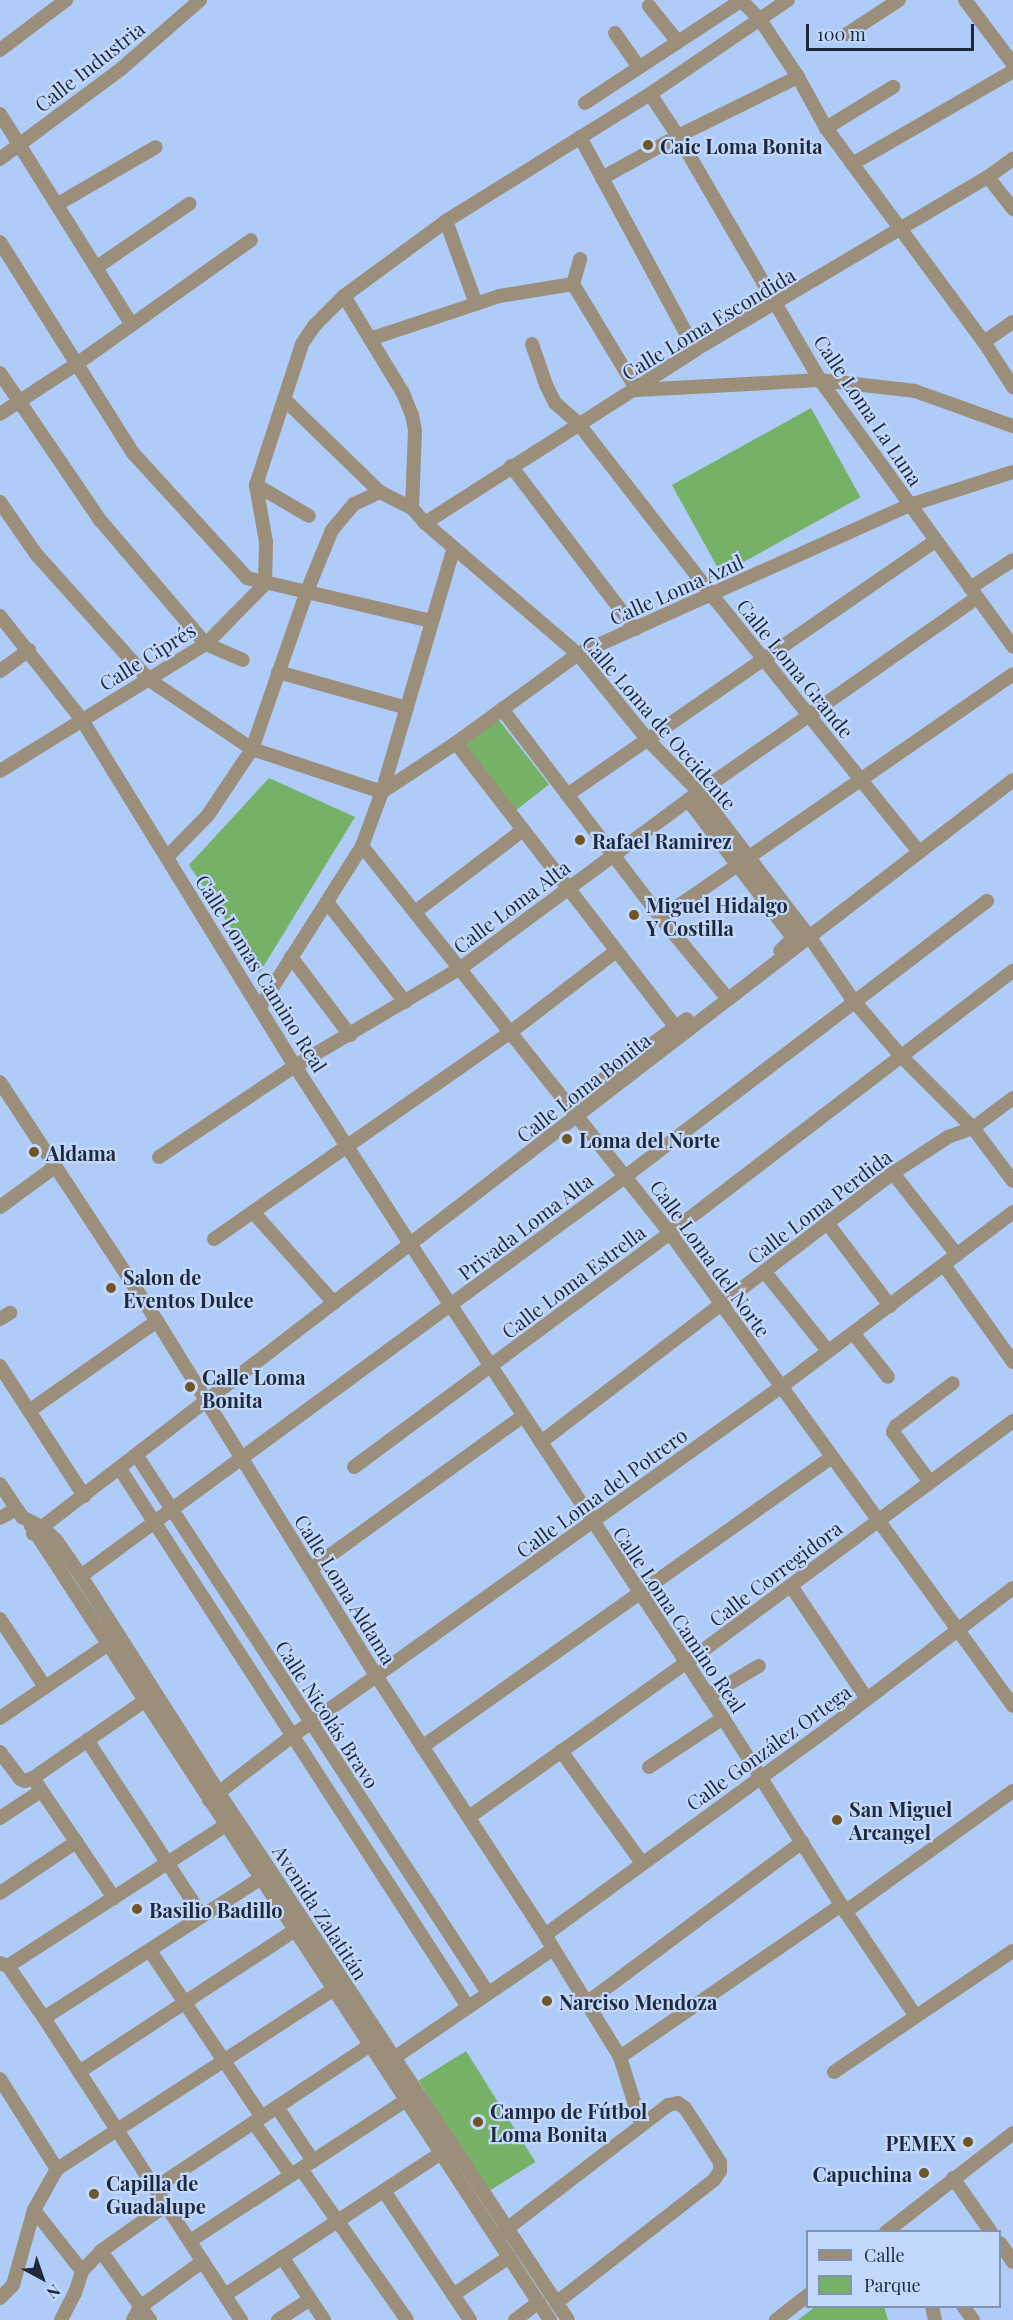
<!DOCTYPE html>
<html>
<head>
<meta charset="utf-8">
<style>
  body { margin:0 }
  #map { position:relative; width:1013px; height:2320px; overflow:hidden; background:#afccf9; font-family:"Playfair Display",serif }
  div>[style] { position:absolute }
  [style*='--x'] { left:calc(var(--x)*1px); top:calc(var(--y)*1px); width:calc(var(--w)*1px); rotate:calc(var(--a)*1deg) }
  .green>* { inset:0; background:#75b166; transform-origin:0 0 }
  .minor>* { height:14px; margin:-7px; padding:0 7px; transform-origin:7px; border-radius:7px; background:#9b8f7b }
  .dots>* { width:16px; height:16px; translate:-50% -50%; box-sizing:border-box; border:3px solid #c2d9fd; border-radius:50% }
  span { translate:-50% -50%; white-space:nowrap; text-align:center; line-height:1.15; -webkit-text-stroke:4.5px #c2d9fd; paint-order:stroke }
  .street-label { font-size:20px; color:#1f293b }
  .poi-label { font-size:20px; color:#1f293b; font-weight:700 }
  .left { translate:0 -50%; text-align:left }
  .right { translate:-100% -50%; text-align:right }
  .legend { position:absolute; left:806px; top:2230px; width:195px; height:78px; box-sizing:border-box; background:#c2d9fd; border:2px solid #8193af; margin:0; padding:8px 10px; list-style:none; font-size:18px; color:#1f293b }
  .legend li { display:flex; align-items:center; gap:12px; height:30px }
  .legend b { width:30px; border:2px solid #8193af }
  .north { position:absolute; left:12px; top:2248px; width:60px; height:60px; -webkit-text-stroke:4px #c2d9fd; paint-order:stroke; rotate:140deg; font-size:16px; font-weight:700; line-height:24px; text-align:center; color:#1f293b }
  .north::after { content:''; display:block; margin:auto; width:21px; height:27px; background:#1f293b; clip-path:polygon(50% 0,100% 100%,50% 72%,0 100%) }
  .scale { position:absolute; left:806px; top:24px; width:168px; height:27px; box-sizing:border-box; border:3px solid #1f293b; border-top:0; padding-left:8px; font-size:18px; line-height:21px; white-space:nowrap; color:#1f293b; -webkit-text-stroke:4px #c2d9fd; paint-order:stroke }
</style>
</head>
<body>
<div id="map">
  <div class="green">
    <div style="left:811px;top:408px;width:102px;height:159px;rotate:61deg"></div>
    <div style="left:498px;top:719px;width:83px;height:45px;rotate:52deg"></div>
    <div style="clip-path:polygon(269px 778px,355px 817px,260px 972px,189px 865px)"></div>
    <div style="left:466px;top:2051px;width:131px;height:56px;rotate:58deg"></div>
    <div style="clip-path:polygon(815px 2307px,884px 2307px,888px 2320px,798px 2320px)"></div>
  </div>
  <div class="minor">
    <div style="--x:741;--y:0;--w:29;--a:46"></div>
    <div style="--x:761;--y:21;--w:67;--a:56.5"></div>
    <div style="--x:798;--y:77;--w:58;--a:61.2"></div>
    <div style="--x:826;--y:128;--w:266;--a:53.6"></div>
    <div style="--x:984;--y:342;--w:54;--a:57.2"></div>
    <div style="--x:965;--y:0;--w:80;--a:53.1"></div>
    <div style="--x:649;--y:6;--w:46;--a:51.1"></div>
    <div style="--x:615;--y:33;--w:40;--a:55.1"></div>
    <div style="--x:847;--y:34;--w:62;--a:-33.2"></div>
    <div style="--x:0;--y:50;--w:83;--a:-37.1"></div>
    <div style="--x:650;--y:94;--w:50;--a:56.3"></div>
    <div style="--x:678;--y:136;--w:282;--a:59.8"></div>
    <div style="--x:820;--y:380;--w:329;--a:54.1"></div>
    <div style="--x:585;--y:103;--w:188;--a:-33.3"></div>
    <div style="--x:0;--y:114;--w:248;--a:58"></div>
    <div style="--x:826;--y:128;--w:79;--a:-31.5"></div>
    <div style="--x:580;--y:137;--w:242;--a:61.6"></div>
    <div style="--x:0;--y:159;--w:151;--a:-36.6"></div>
    <div style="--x:121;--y:69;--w:105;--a:-41.1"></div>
    <div style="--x:852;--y:164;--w:186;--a:-30"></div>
    <div style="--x:988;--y:177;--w:41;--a:52"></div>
    <div style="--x:602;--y:178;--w:87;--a:-28.9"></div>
    <div style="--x:678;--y:136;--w:134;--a:-26.2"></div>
    <div style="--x:58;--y:204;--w:113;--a:-30.2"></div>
    <div style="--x:446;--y:221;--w:88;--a:70.1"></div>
    <div style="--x:0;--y:242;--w:249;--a:57.8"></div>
    <div style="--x:133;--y:453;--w:169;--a:47.6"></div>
    <div style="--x:247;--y:578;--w:190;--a:13.1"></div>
    <div style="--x:97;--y:267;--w:112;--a:-34.4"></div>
    <div style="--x:573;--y:284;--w:124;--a:58.9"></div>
    <div style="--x:637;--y:390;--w:183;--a:-3.1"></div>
    <div style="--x:820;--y:380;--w:96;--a:6.6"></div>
    <div style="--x:915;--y:391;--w:104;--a:19.7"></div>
    <div style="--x:573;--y:284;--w:26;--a:-74"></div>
    <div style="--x:344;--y:296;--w:114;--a:58.7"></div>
    <div style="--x:403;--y:393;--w:24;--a:68"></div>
    <div style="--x:412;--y:415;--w:15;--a:79"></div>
    <div style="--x:415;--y:430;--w:78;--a:92.2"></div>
    <div style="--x:370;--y:339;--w:136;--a:-18.4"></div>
    <div style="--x:499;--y:296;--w:75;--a:-9.2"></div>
    <div style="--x:984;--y:342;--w:35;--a:-35"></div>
    <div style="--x:532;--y:344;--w:43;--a:71.1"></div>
    <div style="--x:546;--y:385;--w:20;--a:63"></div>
    <div style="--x:555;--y:403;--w:30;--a:41"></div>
    <div style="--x:578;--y:423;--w:217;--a:52.1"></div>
    <div style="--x:711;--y:594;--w:331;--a:51.1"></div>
    <div style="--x:0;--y:373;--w:178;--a:55.8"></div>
    <div style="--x:100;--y:520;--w:163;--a:49.5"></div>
    <div style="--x:206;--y:644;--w:40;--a:23.4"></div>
    <div style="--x:284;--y:399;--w:134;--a:44.1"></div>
    <div style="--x:380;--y:492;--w:36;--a:27"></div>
    <div style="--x:412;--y:508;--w:20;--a:49"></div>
    <div style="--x:425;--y:523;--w:201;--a:40.6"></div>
    <div style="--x:578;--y:654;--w:111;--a:50.9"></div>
    <div style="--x:648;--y:740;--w:73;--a:45.6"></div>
    <div style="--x:699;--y:792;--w:185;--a:52.7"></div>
    <div style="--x:811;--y:939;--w:74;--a:55.5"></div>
    <div style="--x:853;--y:1000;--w:74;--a:49.4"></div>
    <div style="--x:901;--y:1056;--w:102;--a:45"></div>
    <div style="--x:973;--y:1128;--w:66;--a:53"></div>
    <div style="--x:0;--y:414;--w:93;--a:-33.2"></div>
    <div style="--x:78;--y:363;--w:212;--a:-35.4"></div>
    <div style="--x:511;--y:466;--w:205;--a:52.7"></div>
    <div style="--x:256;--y:485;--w:61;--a:30.3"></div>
    <div style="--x:0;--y:502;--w:63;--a:55.3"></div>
    <div style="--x:36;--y:554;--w:168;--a:48.1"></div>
    <div style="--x:148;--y:679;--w:125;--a:33.9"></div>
    <div style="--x:252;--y:749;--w:137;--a:18.3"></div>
    <div style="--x:382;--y:792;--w:89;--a:-33.5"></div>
    <div style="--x:456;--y:743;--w:151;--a:-36.1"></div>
    <div style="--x:578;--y:654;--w:364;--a:-24.2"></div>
    <div style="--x:910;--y:505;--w:108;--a:-17.8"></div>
    <div style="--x:425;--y:523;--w:321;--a:-32.6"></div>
    <div style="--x:695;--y:350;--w:340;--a:-30.6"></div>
    <div style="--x:988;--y:177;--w:31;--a:-36"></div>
    <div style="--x:970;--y:588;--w:51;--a:-33.1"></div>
    <div style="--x:0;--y:616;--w:132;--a:51.7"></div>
    <div style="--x:82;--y:720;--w:406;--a:58.4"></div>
    <div style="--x:295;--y:1066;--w:213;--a:57.1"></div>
    <div style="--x:411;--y:1245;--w:567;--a:56.59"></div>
    <div style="--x:723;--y:1718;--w:221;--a:57.7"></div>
    <div style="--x:841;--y:1905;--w:133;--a:56.1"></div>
    <div style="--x:0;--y:671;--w:36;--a:-36"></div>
    <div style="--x:278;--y:672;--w:134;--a:15.6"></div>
    <div style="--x:502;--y:709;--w:263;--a:52.7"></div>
    <div style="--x:661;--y:918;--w:97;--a:50.4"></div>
    <div style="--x:456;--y:743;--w:360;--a:52.3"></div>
    <div style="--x:0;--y:771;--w:242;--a:-31.7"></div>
    <div style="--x:206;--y:644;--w:84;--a:-45.5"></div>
    <div style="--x:265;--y:584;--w:42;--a:-88.6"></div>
    <div style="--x:266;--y:542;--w:58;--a:-100"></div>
    <div style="--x:256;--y:485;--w:148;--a:-71.9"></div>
    <div style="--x:302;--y:344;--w:22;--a:-56"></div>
    <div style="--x:314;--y:326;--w:42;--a:-45"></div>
    <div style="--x:344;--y:296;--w:127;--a:-36.3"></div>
    <div style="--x:446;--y:221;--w:240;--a:-31.9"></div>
    <div style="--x:650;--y:94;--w:167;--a:-34.3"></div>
    <div style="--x:567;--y:795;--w:447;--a:-34.6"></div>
    <div style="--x:688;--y:800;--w:173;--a:52.7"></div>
    <div style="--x:793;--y:938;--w:18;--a:135"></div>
    <div style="--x:362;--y:846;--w:495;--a:51.5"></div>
    <div style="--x:670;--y:1233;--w:584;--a:54.05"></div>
    <div style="--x:167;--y:857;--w:59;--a:-45.7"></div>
    <div style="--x:208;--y:815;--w:79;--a:-56.3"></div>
    <div style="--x:252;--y:749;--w:167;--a:-70.8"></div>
    <div style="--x:307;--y:591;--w:66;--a:-67.7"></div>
    <div style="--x:332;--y:530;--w:34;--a:-50"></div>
    <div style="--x:354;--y:504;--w:29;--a:-25"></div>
    <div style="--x:327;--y:902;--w:127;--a:52"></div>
    <div style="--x:415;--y:912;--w:136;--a:-37.2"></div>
    <div style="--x:661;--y:918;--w:428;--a:-34.7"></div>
    <div style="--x:291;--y:957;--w:98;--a:52.9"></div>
    <div style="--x:260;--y:1007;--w:191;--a:-57.6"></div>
    <div style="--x:362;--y:846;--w:58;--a:-69.7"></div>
    <div style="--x:382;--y:792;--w:254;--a:-73.6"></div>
    <div style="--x:0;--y:1082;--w:286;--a:56.7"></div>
    <div style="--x:157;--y:1321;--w:418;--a:58.3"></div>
    <div style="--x:377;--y:1677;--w:308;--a:56.9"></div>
    <div style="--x:545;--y:1935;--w:143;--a:58.4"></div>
    <div style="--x:620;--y:2057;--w:70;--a:72.6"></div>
    <div style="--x:569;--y:1104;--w:145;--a:-35.8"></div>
    <div style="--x:159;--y:1157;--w:164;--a:-33.8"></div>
    <div style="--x:295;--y:1066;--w:193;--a:-30.6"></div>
    <div style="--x:461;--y:968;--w:282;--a:-36.5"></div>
    <div style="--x:688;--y:800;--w:353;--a:-35"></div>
    <div style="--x:893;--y:1173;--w:104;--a:52"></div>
    <div style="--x:0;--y:1207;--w:69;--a:-36.2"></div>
    <div style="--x:253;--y:1212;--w:122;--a:48.3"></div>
    <div style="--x:828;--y:1224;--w:103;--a:52.9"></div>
    <div style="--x:214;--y:1239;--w:363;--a:-34.9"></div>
    <div style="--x:512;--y:1031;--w:130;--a:-37.5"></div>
    <div style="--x:944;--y:1265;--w:119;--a:54.6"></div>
    <div style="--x:764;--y:1271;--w:102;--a:51.3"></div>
    <div style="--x:0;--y:1319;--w:12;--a:-31"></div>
    <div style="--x:853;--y:1333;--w:56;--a:51.5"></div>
    <div style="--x:0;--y:1366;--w:155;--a:57.1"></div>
    <div style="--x:29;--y:1411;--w:156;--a:-35.1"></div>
    <div style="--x:541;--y:1442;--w:443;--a:-37.4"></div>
    <div style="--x:893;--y:1173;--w:66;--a:-33.2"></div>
    <div style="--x:948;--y:1137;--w:27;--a:-20"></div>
    <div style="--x:973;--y:1128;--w:50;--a:-36.9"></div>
    <div style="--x:137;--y:1456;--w:642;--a:56.83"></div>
    <div style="--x:354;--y:1467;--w:393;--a:-36.5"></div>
    <div style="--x:670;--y:1233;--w:432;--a:-37.4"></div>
    <div style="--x:120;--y:1469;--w:641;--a:57.1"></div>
    <div style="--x:929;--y:1481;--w:61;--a:-126.3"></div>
    <div style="--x:893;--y:1432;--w:7;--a:-63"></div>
    <div style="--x:896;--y:1426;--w:71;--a:-37"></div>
    <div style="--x:0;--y:1484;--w:40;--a:56"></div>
    <div style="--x:22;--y:1517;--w:22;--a:27"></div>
    <div style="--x:42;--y:1527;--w:19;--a:43"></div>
    <div style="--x:56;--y:1540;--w:44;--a:55.2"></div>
    <div style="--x:81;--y:1576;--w:257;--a:57.5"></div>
    <div style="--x:219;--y:1793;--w:632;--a:56.49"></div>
    <div style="--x:0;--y:1518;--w:18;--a:-29"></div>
    <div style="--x:31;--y:1526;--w:949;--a:56.83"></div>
    <div style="--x:33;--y:1534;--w:1236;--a:-37.57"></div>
    <div style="--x:311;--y:1569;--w:261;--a:-35.8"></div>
    <div style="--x:81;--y:1576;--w:676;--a:-36.28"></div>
    <div style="--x:626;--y:1176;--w:454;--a:-37.3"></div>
    <div style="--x:791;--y:1586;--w:136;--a:56.1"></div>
    <div style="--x:0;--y:1619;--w:82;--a:56.5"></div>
    <div style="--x:708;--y:1696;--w:59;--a:-30.5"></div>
    <div style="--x:0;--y:1718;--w:130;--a:-34.3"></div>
    <div style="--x:87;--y:1740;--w:210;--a:56.8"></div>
    <div style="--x:422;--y:1747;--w:502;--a:-35.27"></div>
    <div style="--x:561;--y:1751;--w:138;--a:54.1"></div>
    <div style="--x:0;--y:1752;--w:34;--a:53"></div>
    <div style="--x:20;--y:1779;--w:5;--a:22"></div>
    <div style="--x:25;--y:1781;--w:9;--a:-21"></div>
    <div style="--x:33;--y:1778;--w:135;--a:-34.7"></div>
    <div style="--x:649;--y:1767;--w:89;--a:-33.5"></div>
    <div style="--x:33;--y:1778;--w:145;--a:56"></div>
    <div style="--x:209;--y:1800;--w:105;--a:-37.6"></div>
    <div style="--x:292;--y:1736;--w:601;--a:-35.52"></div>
    <div style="--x:781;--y:1387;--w:291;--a:-37"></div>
    <div style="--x:469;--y:1817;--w:266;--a:-35.4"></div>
    <div style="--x:686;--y:1663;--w:407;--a:-36.5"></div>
    <div style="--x:0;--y:1818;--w:49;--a:-33.4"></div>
    <div style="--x:0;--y:1893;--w:92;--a:-33.9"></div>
    <div style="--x:845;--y:1912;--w:207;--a:-35.8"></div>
    <div style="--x:545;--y:1935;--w:356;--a:-36.1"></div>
    <div style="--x:833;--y:1725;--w:226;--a:-37.3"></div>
    <div style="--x:150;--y:1951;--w:200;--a:56"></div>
    <div style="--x:0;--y:1963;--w:9;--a:21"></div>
    <div style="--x:8;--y:1966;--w:63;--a:55.3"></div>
    <div style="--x:44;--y:2018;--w:361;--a:56.9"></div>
    <div style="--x:8;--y:1966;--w:260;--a:-32.9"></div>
    <div style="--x:585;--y:2004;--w:271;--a:-36.7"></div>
    <div style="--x:44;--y:2018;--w:258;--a:-32.8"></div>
    <div style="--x:620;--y:2057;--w:268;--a:-34.5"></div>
    <div style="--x:394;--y:2058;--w:193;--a:-34.4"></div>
    <div style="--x:79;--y:2072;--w:258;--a:-33.3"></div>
    <div style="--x:834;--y:2072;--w:216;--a:-34.1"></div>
    <div style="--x:0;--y:2079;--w:107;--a:57.7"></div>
    <div style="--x:277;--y:2107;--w:65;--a:56.3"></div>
    <div style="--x:254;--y:2123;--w:64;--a:54.6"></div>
    <div style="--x:301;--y:2169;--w:184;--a:54.9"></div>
    <div style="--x:953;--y:2178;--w:66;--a:54.9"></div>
    <div style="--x:155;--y:2188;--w:258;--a:-33.6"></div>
    <div style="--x:384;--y:2191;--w:155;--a:56.3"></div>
    <div style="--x:34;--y:2210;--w:78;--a:51.8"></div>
    <div style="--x:886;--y:2232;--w:161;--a:-37.9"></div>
    <div style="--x:500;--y:2234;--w:212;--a:-37.5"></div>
    <div style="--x:668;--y:2105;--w:10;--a:-11"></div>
    <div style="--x:678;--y:2103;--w:9;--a:36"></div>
    <div style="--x:685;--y:2108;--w:64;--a:57.1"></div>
    <div style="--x:720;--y:2162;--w:9;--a:90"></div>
    <div style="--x:720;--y:2171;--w:11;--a:124"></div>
    <div style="--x:714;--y:2180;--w:200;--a:142.1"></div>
    <div style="--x:190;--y:2241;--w:258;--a:-33.1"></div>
    <div style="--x:1000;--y:2243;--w:23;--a:56"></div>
    <div style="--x:101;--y:2251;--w:85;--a:54.6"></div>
    <div style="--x:282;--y:2257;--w:76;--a:56.3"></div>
    <div style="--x:225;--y:2295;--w:258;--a:-33.3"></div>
    <div style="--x:453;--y:2295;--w:68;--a:-34.2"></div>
    <div style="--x:0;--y:2298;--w:18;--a:-45"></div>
    <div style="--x:13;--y:2285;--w:78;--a:-74.4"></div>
    <div style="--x:34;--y:2210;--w:47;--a:-60.7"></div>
    <div style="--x:57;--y:2169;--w:338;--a:-33"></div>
    <div style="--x:932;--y:2306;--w:14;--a:78"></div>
    <div style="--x:963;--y:2306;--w:17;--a:54"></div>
    <div style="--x:61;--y:2320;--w:30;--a:-63"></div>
    <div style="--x:75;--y:2293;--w:23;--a:-72"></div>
    <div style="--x:82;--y:2271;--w:28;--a:-46"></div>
    <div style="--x:101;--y:2251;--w:80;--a:-35.3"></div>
    <div style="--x:133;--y:2320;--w:15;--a:-62"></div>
    <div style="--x:140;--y:2307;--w:78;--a:-36.1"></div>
    <div style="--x:278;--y:2320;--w:38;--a:-33"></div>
    <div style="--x:515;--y:2320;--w:30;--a:-37"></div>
    <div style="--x:776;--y:2320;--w:41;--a:-38"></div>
  </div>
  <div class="dots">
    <div style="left:648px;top:145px;background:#705527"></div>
    <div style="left:580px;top:840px;background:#705527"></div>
    <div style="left:634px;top:915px;background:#705527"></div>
    <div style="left:567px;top:1139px;background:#705527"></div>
    <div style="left:34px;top:1152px;background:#705527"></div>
    <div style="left:111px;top:1288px;background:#705527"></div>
    <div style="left:190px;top:1387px;background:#705527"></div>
    <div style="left:837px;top:1820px;background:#705527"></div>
    <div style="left:137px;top:1909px;background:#705527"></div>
    <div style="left:547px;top:2001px;background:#705527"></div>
    <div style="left:478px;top:2122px;background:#705527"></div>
    <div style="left:968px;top:2142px;background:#705527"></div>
    <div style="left:924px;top:2173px;background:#705527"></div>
    <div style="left:94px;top:2194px;background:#705527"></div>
  </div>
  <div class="street-label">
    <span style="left:89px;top:66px;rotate:-38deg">Calle Industria</span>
    <span style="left:708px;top:323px;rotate:-31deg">Calle Loma Escondida</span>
    <span style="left:869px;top:410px;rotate:56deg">Calle Loma La Luna</span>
    <span style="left:676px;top:589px;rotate:-24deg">Calle Loma Azul</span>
    <span style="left:147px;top:656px;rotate:-32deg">Calle Ciprés</span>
    <span style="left:796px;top:668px;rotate:51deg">Calle Loma Grande</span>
    <span style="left:660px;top:722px;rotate:49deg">Calle Loma de Occidente</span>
    <span style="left:511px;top:906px;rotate:-37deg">Calle Loma Alta</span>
    <span style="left:262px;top:973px;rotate:58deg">Calle Lomas Camino Real</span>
    <span style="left:583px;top:1087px;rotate:-38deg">Calle Loma Bonita</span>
    <span style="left:819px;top:1206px;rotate:-37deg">Calle Loma Perdida</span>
    <span style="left:525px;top:1226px;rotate:-37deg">Privada Loma Alta</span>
    <span style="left:711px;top:1258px;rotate:54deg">Calle Loma del Norte</span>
    <span style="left:573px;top:1281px;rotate:-37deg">Calle Loma Estrella</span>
    <span style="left:601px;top:1492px;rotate:-36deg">Calle Loma del Potrero</span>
    <span style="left:775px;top:1573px;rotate:-37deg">Calle Corregidora</span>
    <span style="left:346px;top:1589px;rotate:58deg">Calle Loma Aldama</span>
    <span style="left:680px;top:1619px;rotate:56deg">Calle Loma Camino Real</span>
    <span style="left:328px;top:1714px;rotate:57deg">Calle Nicolás Bravo</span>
    <span style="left:768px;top:1747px;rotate:-36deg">Calle González Ortega</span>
    <span style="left:321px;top:1912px;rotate:57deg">Avenida Zalatitán</span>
  </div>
  <div class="poi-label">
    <span class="left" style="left:660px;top:145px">Caic Loma Bonita</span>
    <span class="left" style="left:592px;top:840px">Rafael Ramirez</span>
    <span class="left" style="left:646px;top:916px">Miguel Hidalgo<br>Y Costilla</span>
    <span class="left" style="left:579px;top:1139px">Loma del Norte</span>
    <span class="left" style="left:46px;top:1152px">Aldama</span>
    <span class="left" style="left:123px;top:1288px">Salon de<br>Eventos Dulce</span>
    <span class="left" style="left:202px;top:1388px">Calle Loma<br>Bonita</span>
    <span class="left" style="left:849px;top:1820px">San Miguel<br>Arcangel</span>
    <span class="left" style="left:149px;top:1909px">Basilio Badillo</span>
    <span class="left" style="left:559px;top:2001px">Narciso Mendoza</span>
    <span class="left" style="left:490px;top:2122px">Campo de Fútbol<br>Loma Bonita</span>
    <span class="right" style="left:956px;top:2142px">PEMEX</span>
    <span class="right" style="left:912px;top:2173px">Capuchina</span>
    <span class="left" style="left:106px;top:2194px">Capilla de<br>Guadalupe</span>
  </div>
  <ul class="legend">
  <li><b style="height:8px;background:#9b8f7b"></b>Calle</li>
  <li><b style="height:16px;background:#75b166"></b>Parque</li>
  </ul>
  <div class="north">N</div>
  <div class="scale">100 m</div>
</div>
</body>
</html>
